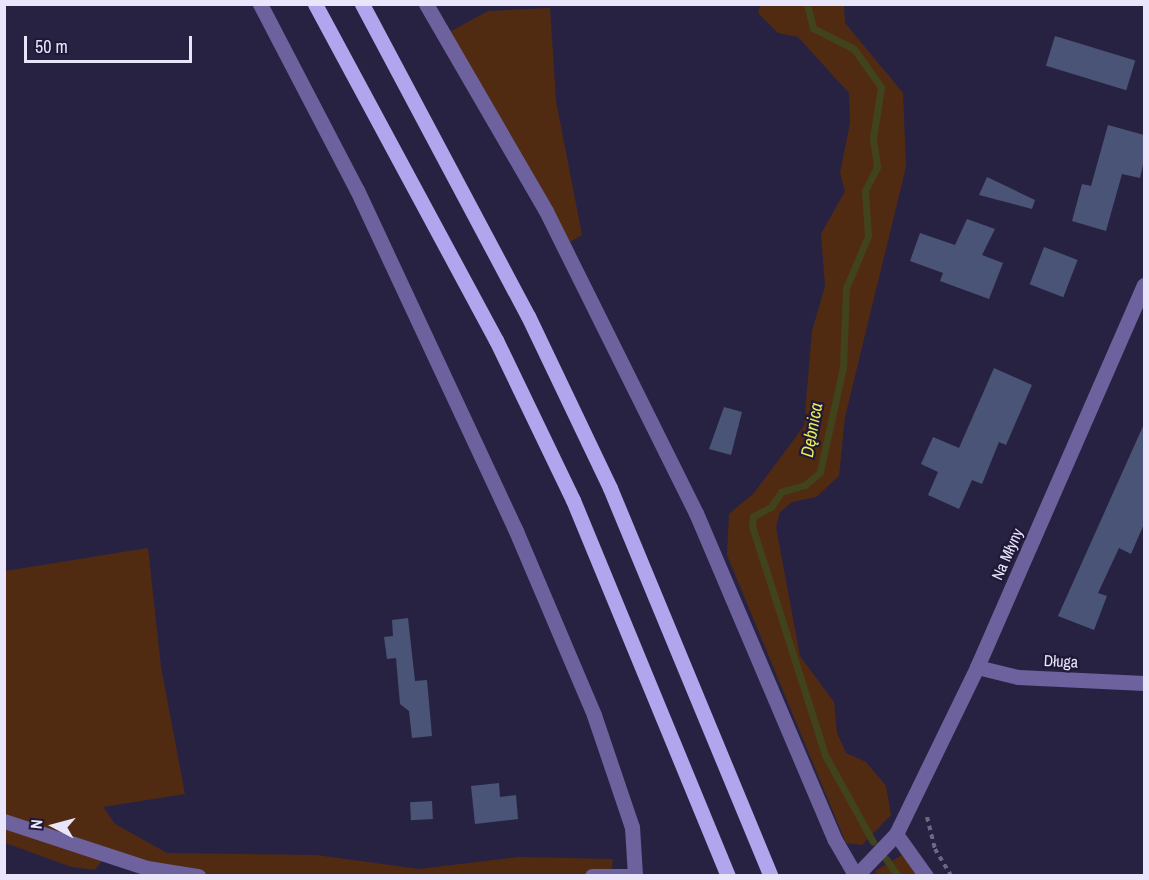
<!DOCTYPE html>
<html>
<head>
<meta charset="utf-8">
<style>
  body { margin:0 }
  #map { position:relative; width:1149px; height:880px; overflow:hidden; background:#282242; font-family:"Archivo Narrow",sans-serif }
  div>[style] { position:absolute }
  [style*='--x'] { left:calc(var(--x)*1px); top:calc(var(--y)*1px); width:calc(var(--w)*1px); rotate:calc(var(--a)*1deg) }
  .green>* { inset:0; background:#512b11 }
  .stream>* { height:7px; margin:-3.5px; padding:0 3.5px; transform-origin:3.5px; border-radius:3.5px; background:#41431d }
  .building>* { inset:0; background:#4a5476; transform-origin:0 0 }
  .path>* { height:4px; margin-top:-2px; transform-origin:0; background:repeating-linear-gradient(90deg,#6c6784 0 4.5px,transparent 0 9px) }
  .minor>* { height:15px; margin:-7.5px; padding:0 7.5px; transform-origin:7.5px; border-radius:7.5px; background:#6d629d }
  .major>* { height:15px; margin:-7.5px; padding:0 7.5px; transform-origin:7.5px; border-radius:7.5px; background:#b1a5ed }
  span { translate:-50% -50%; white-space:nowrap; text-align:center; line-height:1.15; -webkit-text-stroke:4.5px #1f1837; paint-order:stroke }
  .street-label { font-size:16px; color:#e9e6fc }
  .water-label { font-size:18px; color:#e9ef53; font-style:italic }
  .frame { position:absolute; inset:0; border:6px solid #e9e6fc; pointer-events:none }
  .north { position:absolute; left:24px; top:796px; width:60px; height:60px; -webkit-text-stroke:4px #1f1837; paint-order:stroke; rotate:276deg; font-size:16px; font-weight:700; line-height:24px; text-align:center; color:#e9e6fc }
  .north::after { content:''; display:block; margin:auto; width:21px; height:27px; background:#e9e6fc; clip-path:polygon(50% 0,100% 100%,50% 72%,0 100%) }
  .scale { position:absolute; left:24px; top:36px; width:168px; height:27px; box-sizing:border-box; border:3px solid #e9e6fc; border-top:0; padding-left:8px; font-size:18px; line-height:21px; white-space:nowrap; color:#e9e6fc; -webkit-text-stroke:4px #1f1837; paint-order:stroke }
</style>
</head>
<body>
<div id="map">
  <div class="green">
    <div style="clip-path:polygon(760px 5px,844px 5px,845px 23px,903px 93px,906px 167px,845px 417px,839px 476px,816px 497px,792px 502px,780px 512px,776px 527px,800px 656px,834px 702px,837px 733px,846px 753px,866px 762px,886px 786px,891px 815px,862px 845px,846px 843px,727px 555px,729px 514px,754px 493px,804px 426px,812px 331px,825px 286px,821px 234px,845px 191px,840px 173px,850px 123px,849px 93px,798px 37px,778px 33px,758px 13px)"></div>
    <div style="clip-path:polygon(550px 8px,556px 101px,582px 235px,565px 245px,446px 34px,488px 11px)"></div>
    <div style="clip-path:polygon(148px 548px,161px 667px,185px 794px,103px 807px,115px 824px,167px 853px,316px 855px,419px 869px,518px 857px,613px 859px,611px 875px,163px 876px,106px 855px,95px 870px,72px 867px,5px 843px,5px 571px)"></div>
    <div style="clip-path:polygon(902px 855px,919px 875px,877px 875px,875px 871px)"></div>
  </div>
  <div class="stream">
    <div style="--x:807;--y:4;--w:25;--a:76"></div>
    <div style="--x:813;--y:28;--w:46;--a:27.1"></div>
    <div style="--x:854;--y:49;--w:47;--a:54.6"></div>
    <div style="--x:881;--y:87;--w:52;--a:98.9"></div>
    <div style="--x:873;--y:138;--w:29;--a:82"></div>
    <div style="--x:877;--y:167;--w:27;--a:117"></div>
    <div style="--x:865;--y:191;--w:45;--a:86.2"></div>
    <div style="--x:868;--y:236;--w:56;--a:112.9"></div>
    <div style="--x:846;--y:288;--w:79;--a:92.2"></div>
    <div style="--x:843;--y:367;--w:107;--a:102.4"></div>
    <div style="--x:820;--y:472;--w:20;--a:139"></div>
    <div style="--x:805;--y:485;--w:25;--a:164"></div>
    <div style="--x:781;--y:492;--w:18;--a:124"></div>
    <div style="--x:771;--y:507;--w:20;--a:153"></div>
    <div style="--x:753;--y:516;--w:10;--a:96"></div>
    <div style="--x:752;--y:526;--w:240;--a:72.3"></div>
    <div style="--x:825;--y:755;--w:99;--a:61.1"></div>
    <div style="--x:886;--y:859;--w:21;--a:55"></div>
  </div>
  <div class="building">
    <div style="left:1055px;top:36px;width:84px;height:31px;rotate:17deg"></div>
    <div style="clip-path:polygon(1108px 125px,1144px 135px,1144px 160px,1140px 178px,1122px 174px,1106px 231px,1072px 221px,1082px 184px,1091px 186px)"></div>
    <div style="clip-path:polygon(987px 177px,1035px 200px,1032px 209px,979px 195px)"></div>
    <div style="clip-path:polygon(967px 219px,995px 229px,982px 255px,1003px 263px,989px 299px,940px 281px,943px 273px,910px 261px,920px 233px,955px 245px)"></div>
    <div style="left:1044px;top:247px;width:36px;height:40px;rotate:21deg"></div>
    <div style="clip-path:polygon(994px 368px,1032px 385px,1006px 445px,999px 442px,982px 484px,972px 480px,959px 509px,928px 495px,938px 472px,921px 464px,933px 437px,959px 448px)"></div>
    <div style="clip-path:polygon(724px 407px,742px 412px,731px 455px,709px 449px)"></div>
    <div style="clip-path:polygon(1144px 424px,1144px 524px,1131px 554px,1119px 548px,1098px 593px,1107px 596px,1094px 630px,1058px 616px)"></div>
    <div style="clip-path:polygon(408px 618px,415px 681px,427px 680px,432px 736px,412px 738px,409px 711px,400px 704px,396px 658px,387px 659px,384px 637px,393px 636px,392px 620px)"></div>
    <div style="clip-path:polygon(499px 783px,500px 797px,516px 795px,518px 819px,475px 824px,471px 786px)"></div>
    <div style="left:432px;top:801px;width:18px;height:22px;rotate:87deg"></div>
  </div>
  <div class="path">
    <div style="--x:927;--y:817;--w:33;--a:76"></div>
    <div style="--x:935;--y:849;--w:31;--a:59"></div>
  </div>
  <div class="minor">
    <div style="--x:260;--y:4;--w:210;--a:62.5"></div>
    <div style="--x:357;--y:190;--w:376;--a:65"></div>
    <div style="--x:516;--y:531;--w:200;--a:67"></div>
    <div style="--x:594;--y:715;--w:118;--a:71.3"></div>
    <div style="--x:632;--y:827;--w:48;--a:86.4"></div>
    <div style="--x:426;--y:4;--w:239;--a:59.9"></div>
    <div style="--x:546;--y:211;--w:337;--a:63.6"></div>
    <div style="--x:696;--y:513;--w:355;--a:67"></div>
    <div style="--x:835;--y:840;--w:39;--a:60"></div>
    <div style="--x:977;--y:667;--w:42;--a:13.7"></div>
    <div style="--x:1018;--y:677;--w:126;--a:2.7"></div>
    <div style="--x:4;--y:821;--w:151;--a:18.2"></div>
    <div style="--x:147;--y:868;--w:52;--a:8.9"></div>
    <div style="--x:896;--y:834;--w:52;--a:54.5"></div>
    <div style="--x:592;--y:876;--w:43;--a:0"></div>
    <div style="--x:856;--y:876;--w:58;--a:-46.4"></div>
    <div style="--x:896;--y:834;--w:186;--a:-64.1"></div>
    <div style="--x:977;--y:667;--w:417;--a:-66.4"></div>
  </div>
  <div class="major">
    <div style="--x:315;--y:4;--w:382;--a:61.7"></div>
    <div style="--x:496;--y:340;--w:178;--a:64.3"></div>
    <div style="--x:573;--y:500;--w:407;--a:67.6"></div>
    <div style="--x:362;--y:4;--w:353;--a:62"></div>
    <div style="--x:528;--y:316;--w:191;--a:64.5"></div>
    <div style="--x:610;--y:488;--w:420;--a:67.5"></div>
  </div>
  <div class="street-label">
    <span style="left:1007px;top:554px;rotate:-66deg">Na Młyny</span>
    <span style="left:1061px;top:661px;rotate:3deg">Długa</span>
  </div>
  <div class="water-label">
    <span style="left:812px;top:430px;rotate:-80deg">Dębnica</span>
  </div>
  <div class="frame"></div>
  <div class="north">N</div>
  <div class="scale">50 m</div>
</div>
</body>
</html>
